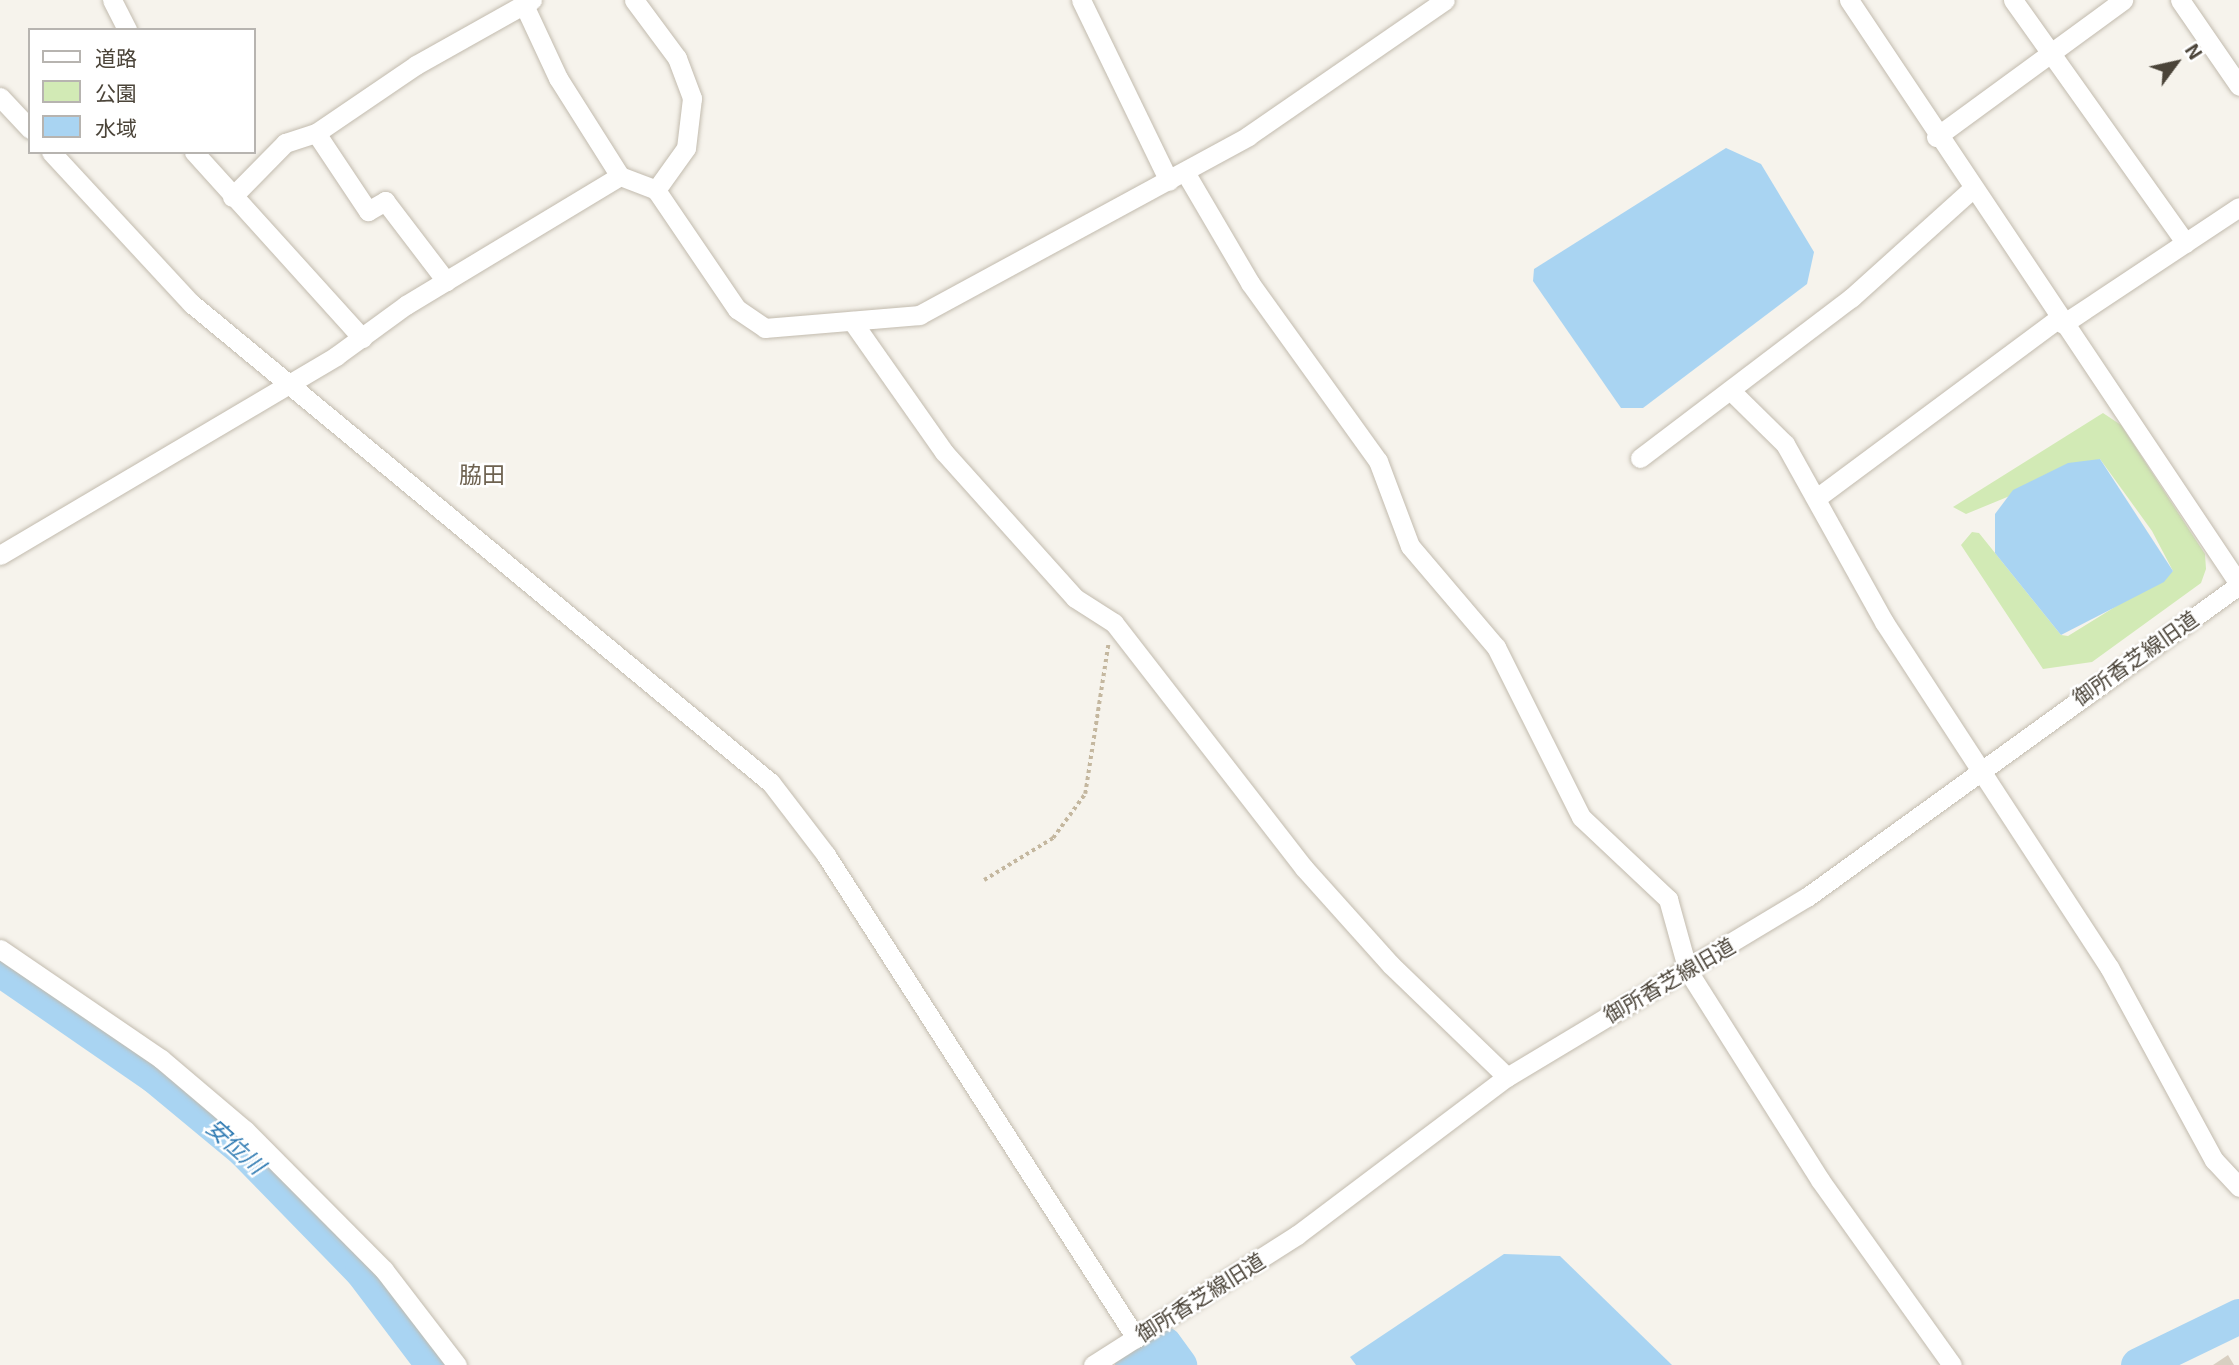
<!DOCTYPE html>
<html>
<head>
<meta charset="utf-8">
<style>
  body { margin:0 }
  #map { position:relative; width:2239px; height:1365px; overflow:hidden; background:#f6f3ec; font-family:"Exo 2","Noto Sans JP",sans-serif }
  div>[style] { position:absolute }
  [style*='--x'] { left:calc(var(--x)*1px); top:calc(var(--y)*1px); width:calc(var(--w)*1px); rotate:calc(var(--a)*1deg) }
  .green>* { inset:0; background:#d2eab5 }
  .water>* { inset:0; background:#a9d4f2 }
  .river>* { height:35px; margin:-17.5px; padding:0 17.5px; transform-origin:17.5px; border-radius:17.5px; background:#a9d4f2 }
  .building>* { inset:0; background:#d8cfc1 }
  .path>* { height:3.5px; margin-top:-1.75px; transform-origin:0; background:repeating-linear-gradient(90deg,#c4b79f 0 3.5px,transparent 0 7px) }
  .roads { filter:drop-shadow(0 0 2px #c2bbae) drop-shadow(0 0 2px #c2bbae) }
  .minor>* { height:19px; margin:-9.5px; padding:0 9.5px; transform-origin:9.5px; border-radius:9.5px; background:#fff }
  span { translate:-50% -50%; white-space:nowrap; text-align:center; line-height:1.15; -webkit-text-stroke:5px #fff; paint-order:stroke }
  .street-label { font-size:21px; color:#4b4439 }
  .neighbourhood-label { font-size:23px; color:#6e6250 }
  .water-label { font-size:23px; color:#2e7ab2; font-style:italic }
  .legend { position:absolute; left:28px; top:28px; width:228px; height:126px; box-sizing:border-box; background:#fff; border:2px solid #b7b4b0; margin:0; padding:9px 12px; list-style:none; font-size:21px; color:#4b4439 }
  .legend li { display:flex; align-items:center; gap:14px; height:35px }
  .legend b { width:35px; border:2px solid #b7b4b0 }
  .north { position:absolute; left:2141px; top:28px; width:70px; height:70px; -webkit-text-stroke:5px #fff; paint-order:stroke; rotate:57deg; font-size:19px; font-weight:700; line-height:28px; text-align:center; color:#4b4439 }
  .north::after { content:''; display:block; margin:auto; width:24px; height:32px; background:#4b4439; clip-path:polygon(50% 0,100% 100%,50% 72%,0 100%) }
</style>
</head>
<body>
<div id="map">
  <div class="green">
    <div style="clip-path:polygon(2103px 413px,2121px 425px,2205px 554px,2206px 569px,2201px 583px,2092px 662px,2043px 669px,1961px 545px,1972px 532px,1979px 533px,2061px 635px,2068px 636px,2173px 571px,2152px 531px,2100px 459px,1966px 514px,1953px 507px)"></div>
  </div>
  <div class="water">
    <div style="clip-path:polygon(1726px 148px,1761px 164px,1814px 252px,1807px 284px,1643px 408px,1621px 408px,1533px 281px,1534px 269px)"></div>
    <div style="clip-path:polygon(2100px 459px,2173px 571px,2164px 582px,2061px 635px,1995px 553px,1995px 514px,2013px 490px,2068px 463px)"></div>
    <div style="clip-path:polygon(1504px 1254px,1560px 1256px,1672px 1365px,1356px 1365px,1350px 1357px)"></div>
  </div>
  <div class="river">
    <div style="--x:0;--y:969;--w:188;--a:34.6"></div>
    <div style="--x:155;--y:1076;--w:116;--a:39.7"></div>
    <div style="--x:244;--y:1150;--w:169;--a:45.7"></div>
    <div style="--x:362;--y:1271;--w:118;--a:52.9"></div>
    <div style="--x:1132;--y:1365;--w:38;--a:-33"></div>
    <div style="--x:1164;--y:1344;--w:26;--a:54"></div>
    <div style="--x:2138;--y:1365;--w:112;--a:-25.9"></div>
  </div>
  <div class="building">
    <div style="clip-path:polygon(2228px 1355px,2234px 1365px,2213px 1365px)"></div>
  </div>
  <div class="path">
    <div style="--x:984;--y:880;--w:81;--a:-31.3"></div>
    <div style="--x:1053;--y:838;--w:54;--a:-54"></div>
    <div style="--x:1085;--y:794;--w:151;--a:-81.2"></div>
  </div>
  <div class="roads">
    <div class="minor">
      <div style="--x:112;--y:0;--w:34;--a:63"></div>
      <div style="--x:634;--y:0;--w:72;--a:53.4"></div>
      <div style="--x:677;--y:58;--w:43;--a:69.4"></div>
      <div style="--x:692;--y:98;--w:50;--a:96.8"></div>
      <div style="--x:686;--y:148;--w:52;--a:125.5"></div>
      <div style="--x:1081;--y:0;--w:201;--a:64.1"></div>
      <div style="--x:1849;--y:0;--w:702;--a:56.26"></div>
      <div style="--x:2013;--y:0;--w:298;--a:54.6"></div>
      <div style="--x:2180;--y:0;--w:104;--a:55.5"></div>
      <div style="--x:524;--y:5;--w:81;--a:65"></div>
      <div style="--x:558;--y:78;--w:116;--a:57.7"></div>
      <div style="--x:0;--y:97;--w:44;--a:46.8"></div>
      <div style="--x:316;--y:133;--w:94;--a:56.3"></div>
      <div style="--x:368;--y:211;--w:20;--a:-30"></div>
      <div style="--x:385;--y:201;--w:101;--a:52.7"></div>
      <div style="--x:1936;--y:137;--w:232;--a:-36.2"></div>
      <div style="--x:51;--y:152;--w:207;--a:47.2"></div>
      <div style="--x:192;--y:304;--w:751;--a:39.6"></div>
      <div style="--x:771;--y:783;--w:91;--a:52.6"></div>
      <div style="--x:826;--y:855;--w:574;--a:57.31"></div>
      <div style="--x:194;--y:152;--w:251;--a:47.9"></div>
      <div style="--x:1185;--y:172;--w:129;--a:59.6"></div>
      <div style="--x:1250;--y:283;--w:219;--a:54.3"></div>
      <div style="--x:1378;--y:461;--w:91;--a:69.4"></div>
      <div style="--x:1410;--y:546;--w:133;--a:49.6"></div>
      <div style="--x:1496;--y:647;--w:190;--a:63.4"></div>
      <div style="--x:1581;--y:817;--w:120;--a:43.3"></div>
      <div style="--x:1668;--y:899;--w:75;--a:74.5"></div>
      <div style="--x:1688;--y:971;--w:247;--a:57.7"></div>
      <div style="--x:1820;--y:1180;--w:227;--a:54.5"></div>
      <div style="--x:232;--y:197;--w:76;--a:-45.5"></div>
      <div style="--x:285;--y:143;--w:33;--a:-18"></div>
      <div style="--x:316;--y:133;--w:121;--a:-34.2"></div>
      <div style="--x:416;--y:65;--w:133;--a:-29.3"></div>
      <div style="--x:852;--y:321;--w:160;--a:54.9"></div>
      <div style="--x:944;--y:452;--w:196;--a:48.1"></div>
      <div style="--x:1075;--y:598;--w:46;--a:32.7"></div>
      <div style="--x:1114;--y:623;--w:310;--a:52.2"></div>
      <div style="--x:1304;--y:868;--w:130;--a:48.1"></div>
      <div style="--x:1391;--y:965;--w:161;--a:44"></div>
      <div style="--x:2063;--y:324;--w:211;--a:-33.6"></div>
      <div style="--x:1732;--y:392;--w:74;--a:44.5"></div>
      <div style="--x:1785;--y:444;--w:204;--a:60.9"></div>
      <div style="--x:1884;--y:622;--w:412;--a:56.9"></div>
      <div style="--x:2109;--y:967;--w:220;--a:61.5"></div>
      <div style="--x:2214;--y:1160;--w:37;--a:47"></div>
      <div style="--x:1640;--y:458;--w:265;--a:-37.2"></div>
      <div style="--x:1851;--y:298;--w:161;--a:-42"></div>
      <div style="--x:1818;--y:497;--w:300;--a:-36.6"></div>
      <div style="--x:0;--y:555;--w:391;--a:-30.6"></div>
      <div style="--x:336;--y:356;--w:87;--a:-36.1"></div>
      <div style="--x:406;--y:305;--w:250;--a:-31.1"></div>
      <div style="--x:620;--y:176;--w:39;--a:21"></div>
      <div style="--x:656;--y:190;--w:144;--a:55.8"></div>
      <div style="--x:737;--y:309;--w:34;--a:34"></div>
      <div style="--x:765;--y:328;--w:155;--a:-4.8"></div>
      <div style="--x:919;--y:315;--w:375;--a:-28.5"></div>
      <div style="--x:1248;--y:136;--w:239;--a:-34.6"></div>
      <div style="--x:0;--y:949;--w:195;--a:34.3"></div>
      <div style="--x:161;--y:1059;--w:110;--a:40.2"></div>
      <div style="--x:245;--y:1130;--w:197;--a:45.2"></div>
      <div style="--x:384;--y:1270;--w:120;--a:52.5"></div>
      <div style="--x:1093;--y:1365;--w:242;--a:-32.5"></div>
      <div style="--x:1297;--y:1235;--w:263;--a:-37"></div>
      <div style="--x:1507;--y:1077;--w:350;--a:-31"></div>
      <div style="--x:1807;--y:897;--w:533;--a:-35.84"></div>
    </div>
  </div>
  <div class="street-label">
    <span style="left:2135px;top:658px;rotate:-35deg">御所香芝線旧道</span>
    <span style="left:1669px;top:980px;rotate:-30deg">御所香芝線旧道</span>
    <span style="left:1200px;top:1297px;rotate:-32deg">御所香芝線旧道</span>
  </div>
  <div class="neighbourhood-label">
    <span style="left:482px;top:474px">脇田</span>
  </div>
  <div class="water-label">
    <span style="left:236px;top:1146px;rotate:42deg">安位川</span>
  </div>
  <ul class="legend">
  <li><b style="height:9px;background:#fff"></b>道路</li>
  <li><b style="height:19px;background:#d2eab5"></b>公園</li>
  <li><b style="height:19px;background:#a9d4f2"></b>水域</li>
  </ul>
  <div class="north">N</div>
</div>
</body>
</html>
